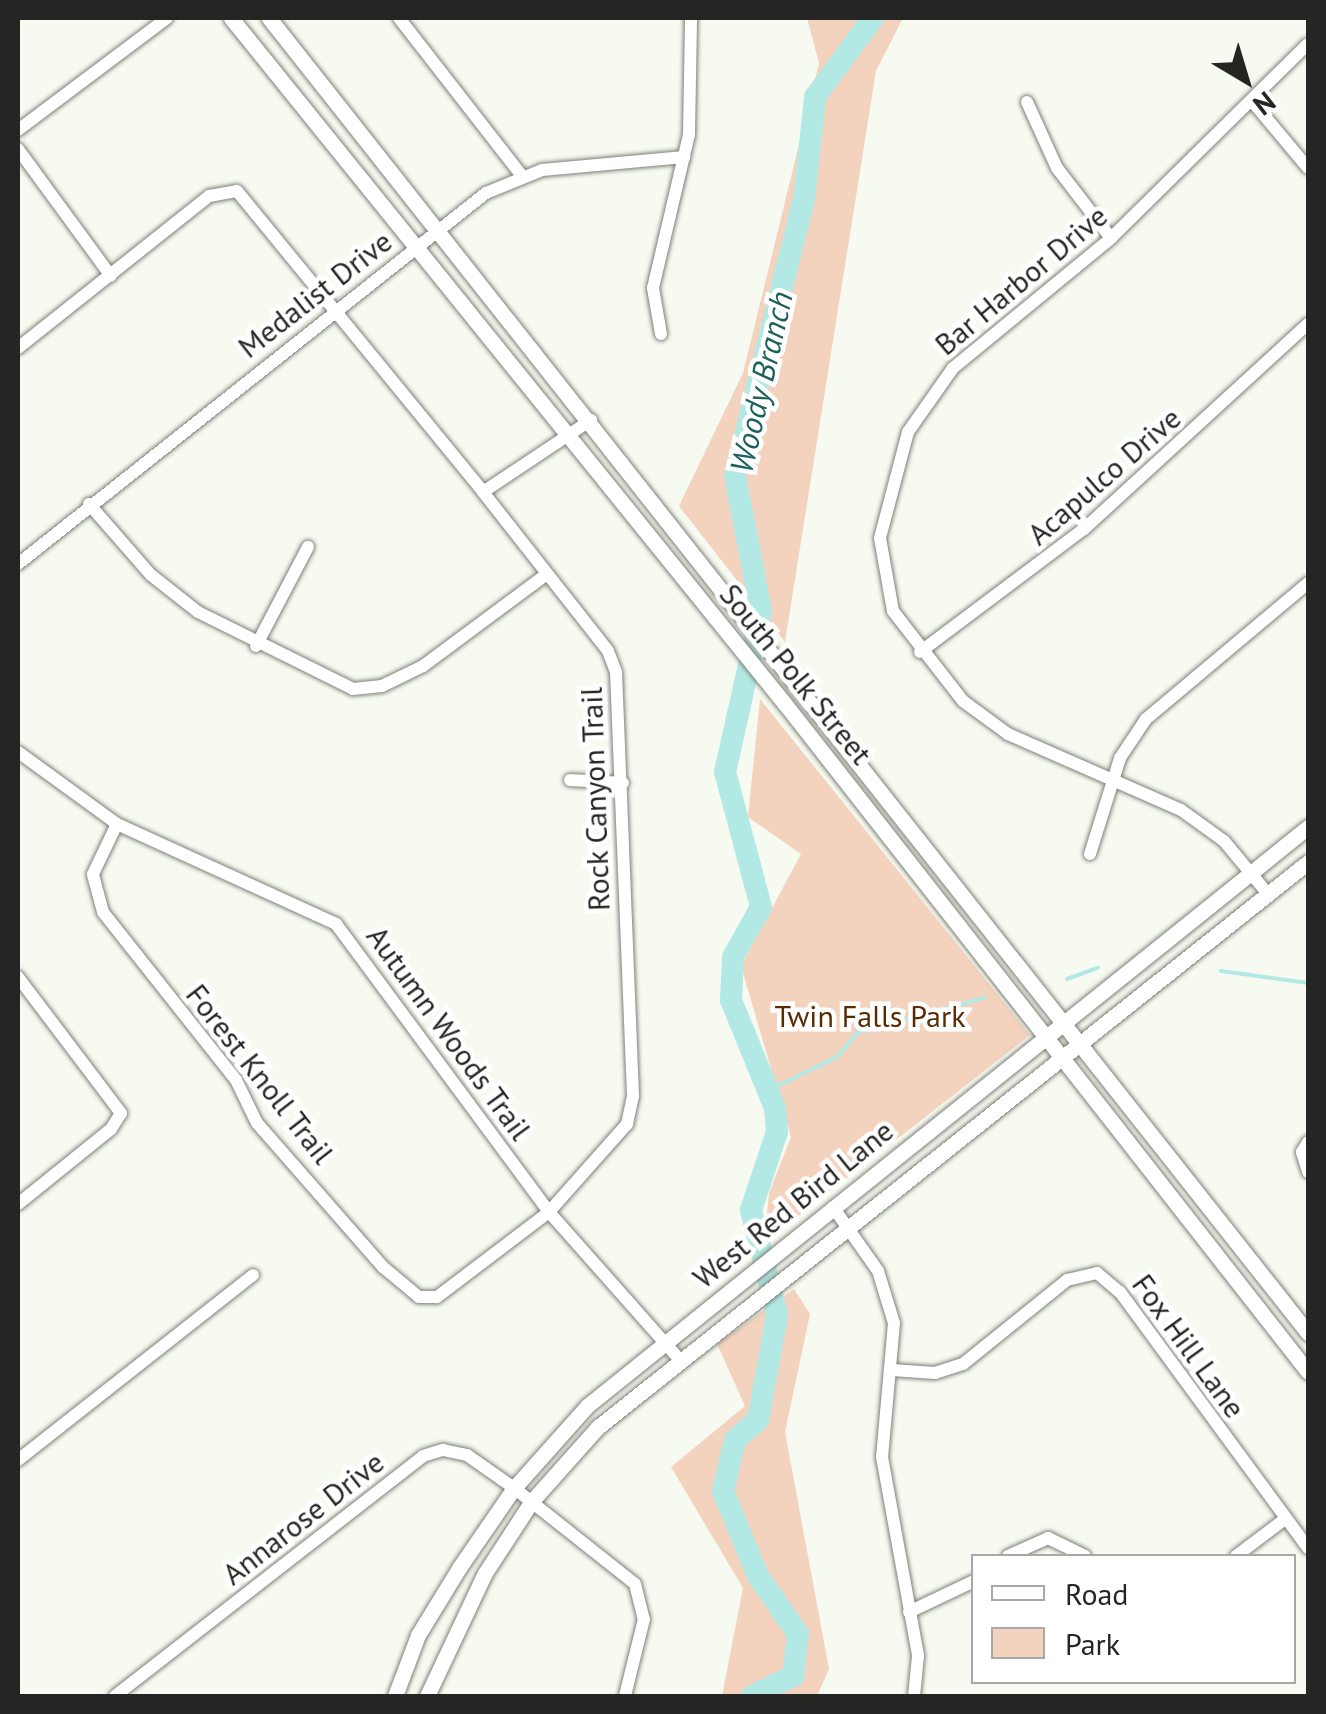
<!DOCTYPE html>
<html>
<head>
<meta charset="utf-8">
<style>
  body { margin:0 }
  #map { position:relative; width:1326px; height:1714px; overflow:hidden; background:#f7faf1; font-family:"PT Sans",sans-serif }
  div>[style] { position:absolute }
  [style*='--x'] { left:calc(var(--x)*1px); top:calc(var(--y)*1px); width:calc(var(--w)*1px); rotate:calc(var(--a)*1deg) }
  .green>* { inset:0; background:#f3d2be }
  .stream>* { height:4px; margin:-2px; padding:0 2px; transform-origin:2px; border-radius:2px; background:#b3e9e4 }
  .river>* { height:22px; margin:-11px; padding:0 11px; transform-origin:11px; border-radius:11px; background:#b3e9e4 }
  .roads { filter:drop-shadow(0 0 2px #7e8079) drop-shadow(0 0 2px #7e8079) }
  .minor>* { height:12px; margin:-6px; padding:0 6px; transform-origin:6px; border-radius:6px; background:#fff }
  .major>* { height:15px; margin:-7.5px; padding:0 7.5px; transform-origin:7.5px; border-radius:7.5px; background:#fff }
  span { translate:-50% -50%; white-space:nowrap; text-align:center; line-height:1.15; -webkit-text-stroke:9px #fff; paint-order:stroke }
  .street-label { font-size:30px; color:#252623 }
  .park-label { font-size:30px; color:#5a2a03 }
  .water-label { font-size:32px; color:#1b615e; font-style:italic }
  .frame { position:absolute; inset:0; border:20px solid #252623; pointer-events:none }
  .legend { position:absolute; left:971px; top:1554px; width:325px; height:130px; box-sizing:border-box; background:#fff; border:2px solid #a8a8a7; margin:0; padding:12px 18px; list-style:none; font-size:30px; color:#252623 }
  .legend li { display:flex; align-items:center; gap:20px; height:50px }
  .legend b { width:50px; border:2px solid #a8a8a7 }
  .north { position:absolute; left:1196px; top:30px; width:100px; height:100px; -webkit-text-stroke:8px #fff; paint-order:stroke; rotate:142deg; font-size:28px; font-weight:700; line-height:40px; text-align:center; color:#252623 }
  .north::after { content:''; display:block; margin:auto; width:35px; height:45px; background:#252623; clip-path:polygon(50% 0,100% 100%,50% 72%,0 100%) }
</style>
</head>
<body>
<div id="map">
  <div class="green">
    <div style="clip-path:polygon(807px 18px,903px 18px,876px 71px,785px 642px,679px 506px,743px 373px,819px 63px)"></div>
    <div style="clip-path:polygon(760px 699px,1030px 1035px,764px 1243px,769px 1193px,791px 1137px,741px 966px,801px 854px,748px 817px)"></div>
    <div style="clip-path:polygon(794px 1289px,810px 1314px,785px 1432px,829px 1669px,817px 1696px,722px 1696px,743px 1588px,671px 1467px,745px 1406px,717px 1344px)"></div>
  </div>
  <div class="stream">
    <div style="--x:1221;--y:971;--w:88;--a:7.9"></div>
    <div style="--x:1067;--y:979;--w:33;--a:-20"></div>
    <div style="--x:767;--y:1091;--w:78;--a:-25.9"></div>
    <div style="--x:837;--y:1057;--w:31;--a:-50"></div>
    <div style="--x:857;--y:1033;--w:132;--a:-15.4"></div>
  </div>
  <div class="river">
    <div style="--x:752;--y:1696;--w:46;--a:-26"></div>
    <div style="--x:793;--y:1676;--w:42;--a:-83.2"></div>
    <div style="--x:798;--y:1634;--w:70;--a:-124.6"></div>
    <div style="--x:758;--y:1576;--w:92;--a:-112.4"></div>
    <div style="--x:723;--y:1491;--w:52;--a:-76.8"></div>
    <div style="--x:735;--y:1440;--w:30;--a:-41"></div>
    <div style="--x:758;--y:1420;--w:107;--a:-79.7"></div>
    <div style="--x:777;--y:1315;--w:108;--a:-103.9"></div>
    <div style="--x:751;--y:1210;--w:82;--a:-71.6"></div>
    <div style="--x:777;--y:1132;--w:24;--a:-95"></div>
    <div style="--x:775;--y:1108;--w:117;--a:-112.2"></div>
    <div style="--x:731;--y:1000;--w:43;--a:-87.3"></div>
    <div style="--x:733;--y:957;--w:57;--a:-60.8"></div>
    <div style="--x:761;--y:907;--w:140;--a:-104.9"></div>
    <div style="--x:725;--y:772;--w:165;--a:-77.4"></div>
    <div style="--x:761;--y:611;--w:137;--a:-100.9"></div>
    <div style="--x:735;--y:476;--w:285;--a:-76"></div>
    <div style="--x:804;--y:199;--w:103;--a:-83.8"></div>
    <div style="--x:815;--y:97;--w:98;--a:-53.7"></div>
  </div>
  <div class="roads">
    <div class="minor">
      <div style="--x:399;--y:18;--w:200;--a:52.1"></div>
      <div style="--x:1252;--y:101;--w:87;--a:50.1"></div>
      <div style="--x:1027;--y:102;--w:72;--a:65.6"></div>
      <div style="--x:1057;--y:168;--w:88;--a:52.4"></div>
      <div style="--x:18;--y:130;--w:186;--a:-36.9"></div>
      <div style="--x:18;--y:149;--w:157;--a:53.8"></div>
      <div style="--x:661;--y:334;--w:47;--a:-99.9"></div>
      <div style="--x:653;--y:288;--w:157;--a:-76.8"></div>
      <div style="--x:689;--y:135;--w:117;--a:-89"></div>
      <div style="--x:18;--y:348;--w:244;--a:-38.5"></div>
      <div style="--x:209;--y:196;--w:28;--a:-10"></div>
      <div style="--x:237;--y:191;--w:389;--a:50.7"></div>
      <div style="--x:483;--y:492;--w:202;--a:51.8"></div>
      <div style="--x:608;--y:651;--w:22;--a:69"></div>
      <div style="--x:616;--y:672;--w:424;--a:87.7"></div>
      <div style="--x:633;--y:1096;--w:29;--a:102"></div>
      <div style="--x:627;--y:1124;--w:118;--a:131.6"></div>
      <div style="--x:549;--y:1212;--w:141;--a:142.8"></div>
      <div style="--x:437;--y:1297;--w:18;--a:180"></div>
      <div style="--x:419;--y:1297;--w:47;--a:-140.2"></div>
      <div style="--x:383;--y:1267;--w:191;--a:-131.2"></div>
      <div style="--x:257;--y:1123;--w:48;--a:-116"></div>
      <div style="--x:236;--y:1080;--w:214;--a:-128.4"></div>
      <div style="--x:103;--y:912;--w:39;--a:-105"></div>
      <div style="--x:93;--y:874;--w:55;--a:-64.4"></div>
      <div style="--x:483;--y:492;--w:130;--a:-33.7"></div>
      <div style="--x:89;--y:504;--w:94;--a:48.9"></div>
      <div style="--x:151;--y:575;--w:60;--a:38.2"></div>
      <div style="--x:198;--y:612;--w:173;--a:26.4"></div>
      <div style="--x:353;--y:689;--w:29;--a:-6"></div>
      <div style="--x:382;--y:686;--w:46;--a:-26"></div>
      <div style="--x:423;--y:666;--w:154;--a:-36.6"></div>
      <div style="--x:18;--y:564;--w:597;--a:-38.41"></div>
      <div style="--x:486;--y:193;--w:61;--a:-22.3"></div>
      <div style="--x:542;--y:170;--w:143;--a:-5.2"></div>
      <div style="--x:256;--y:646;--w:112;--a:-62.3"></div>
      <div style="--x:920;--y:652;--w:205;--a:-36.9"></div>
      <div style="--x:1084;--y:529;--w:304;--a:-42.5"></div>
      <div style="--x:18;--y:752;--w:122;--a:36"></div>
      <div style="--x:117;--y:824;--w:241;--a:24.5"></div>
      <div style="--x:336;--y:924;--w:358;--a:53.5"></div>
      <div style="--x:549;--y:1212;--w:196;--a:48.5"></div>
      <div style="--x:570;--y:780;--w:53;--a:3.2"></div>
      <div style="--x:1090;--y:854;--w:101;--a:-72.6"></div>
      <div style="--x:1120;--y:758;--w:47;--a:-56.3"></div>
      <div style="--x:1146;--y:719;--w:212;--a:-40"></div>
      <div style="--x:1268;--y:894;--w:69;--a:-129.7"></div>
      <div style="--x:1224;--y:841;--w:53;--a:-144.2"></div>
      <div style="--x:1181;--y:810;--w:189;--a:-156.3"></div>
      <div style="--x:1008;--y:734;--w:56;--a:-143.7"></div>
      <div style="--x:963;--y:701;--w:114;--a:-127.9"></div>
      <div style="--x:893;--y:611;--w:74;--a:-100.1"></div>
      <div style="--x:880;--y:538;--w:110;--a:-75.2"></div>
      <div style="--x:908;--y:432;--w:78;--a:-54.9"></div>
      <div style="--x:953;--y:368;--w:205;--a:-39.4"></div>
      <div style="--x:1111;--y:238;--w:276;--a:-44.6"></div>
      <div style="--x:18;--y:977;--w:171;--a:52.9"></div>
      <div style="--x:121;--y:1113;--w:19;--a:122"></div>
      <div style="--x:111;--y:1129;--w:119;--a:141.1"></div>
      <div style="--x:1308;--y:1142;--w:12;--a:121"></div>
      <div style="--x:1302;--y:1152;--w:21;--a:73"></div>
      <div style="--x:833;--y:1207;--w:78;--a:54.9"></div>
      <div style="--x:878;--y:1271;--w:54;--a:72.9"></div>
      <div style="--x:894;--y:1323;--w:135;--a:95.1"></div>
      <div style="--x:882;--y:1457;--w:202;--a:79.7"></div>
      <div style="--x:918;--y:1656;--w:40;--a:95.7"></div>
      <div style="--x:892;--y:1370;--w:43;--a:4"></div>
      <div style="--x:935;--y:1373;--w:29;--a:-18"></div>
      <div style="--x:963;--y:1364;--w:134;--a:-38.9"></div>
      <div style="--x:1067;--y:1280;--w:31;--a:-13"></div>
      <div style="--x:1097;--y:1273;--w:30;--a:40"></div>
      <div style="--x:1120;--y:1292;--w:318;--a:53.7"></div>
      <div style="--x:18;--y:1460;--w:299;--a:-38.2"></div>
      <div style="--x:1008;--y:1556;--w:44;--a:-24.2"></div>
      <div style="--x:1048;--y:1538;--w:41;--a:25.9"></div>
      <div style="--x:1236;--y:1556;--w:61;--a:-37.1"></div>
      <div style="--x:909;--y:1612;--w:72;--a:-25.5"></div>
      <div style="--x:115;--y:1696;--w:390;--a:-37.9"></div>
      <div style="--x:423;--y:1456;--w:21;--a:-17"></div>
      <div style="--x:443;--y:1450;--w:25;--a:12"></div>
      <div style="--x:467;--y:1455;--w:57;--a:35.1"></div>
      <div style="--x:514;--y:1488;--w:154;--a:38.4"></div>
      <div style="--x:635;--y:1584;--w:36;--a:76"></div>
      <div style="--x:644;--y:1619;--w:79;--a:103.9"></div>
    </div>
    <div class="major">
      <div style="--x:231;--y:18;--w:882;--a:51.08"></div>
      <div style="--x:785;--y:704;--w:848;--a:51.94"></div>
      <div style="--x:269;--y:18;--w:1676;--a:51.69"></div>
      <div style="--x:395;--y:1696;--w:65;--a:-69.3"></div>
      <div style="--x:418;--y:1635;--w:79;--a:-58.5"></div>
      <div style="--x:459;--y:1568;--w:97;--a:-55.5"></div>
      <div style="--x:514;--y:1488;--w:110;--a:-48.3"></div>
      <div style="--x:587;--y:1406;--w:925;--a:-38.77"></div>
      <div style="--x:427;--y:1696;--w:136;--a:-64.8"></div>
      <div style="--x:485;--y:1573;--w:86;--a:-56.9"></div>
      <div style="--x:532;--y:1501;--w:99;--a:-48.3"></div>
      <div style="--x:598;--y:1427;--w:907;--a:-38.51"></div>
    </div>
  </div>
  <div class="street-label">
    <span style="left:1021px;top:280px;rotate:-40deg">Bar Harbor Drive</span>
    <span style="left:315px;top:294px;rotate:-38deg">Medalist Drive</span>
    <span style="left:1104px;top:476px;rotate:-41deg">Acapulco Drive</span>
    <span style="left:796px;top:674px;rotate:51deg">South Polk Street</span>
    <span style="left:595px;top:799px;rotate:-92deg">Rock Canyon Trail</span>
    <span style="left:449px;top:1033px;rotate:54deg">Autumn Woods Trail</span>
    <span style="left:260px;top:1074px;rotate:52deg">Forest Knoll Trail</span>
    <span style="left:793px;top:1204px;rotate:-39deg">West Red Bird Lane</span>
    <span style="left:1189px;top:1346px;rotate:54deg">Fox Hill Lane</span>
    <span style="left:303px;top:1518px;rotate:-38deg">Annarose Drive</span>
  </div>
  <div class="park-label">
    <span style="left:870px;top:1016px">Twin Falls Park</span>
  </div>
  <div class="water-label">
    <span style="left:761px;top:382px;rotate:-77deg">Woody Branch</span>
  </div>
  <div class="frame"></div>
  <ul class="legend">
  <li><b style="height:12px;background:#fff"></b>Road</li>
  <li><b style="height:28px;background:#f3d2be"></b>Park</li>
  </ul>
  <div class="north">N</div>
</div>
</body>
</html>
